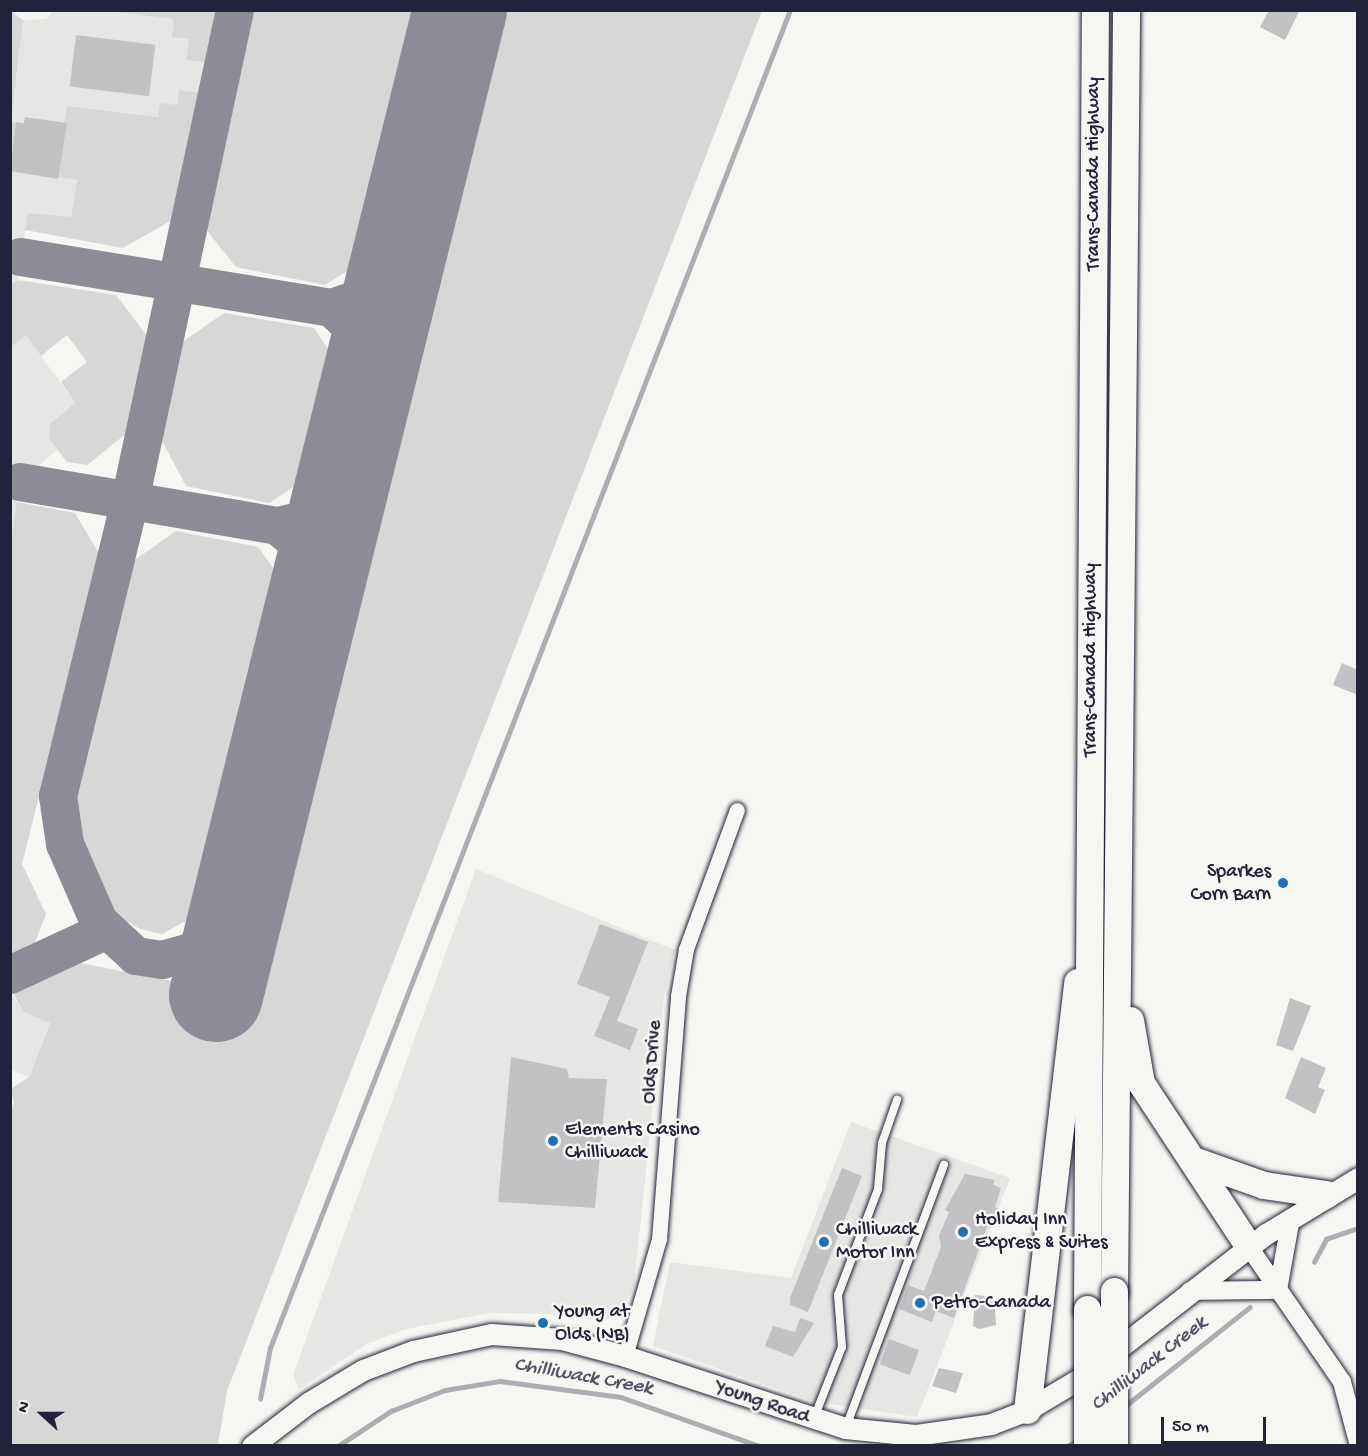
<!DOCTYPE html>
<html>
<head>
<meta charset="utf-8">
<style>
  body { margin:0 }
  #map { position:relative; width:1368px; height:1456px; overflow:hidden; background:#f6f6f2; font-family:"Gochi Hand",sans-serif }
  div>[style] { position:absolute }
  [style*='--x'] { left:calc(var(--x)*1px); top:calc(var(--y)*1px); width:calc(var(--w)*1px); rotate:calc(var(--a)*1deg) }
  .built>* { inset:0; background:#e6e6e4 }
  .green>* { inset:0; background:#d7d7d7 }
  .stream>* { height:4.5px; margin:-2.25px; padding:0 2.25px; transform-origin:2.25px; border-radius:2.25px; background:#adadb3 }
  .taxiway>* { height:38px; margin:-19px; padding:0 19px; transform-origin:19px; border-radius:19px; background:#8c8c96 }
  .runway>* { height:94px; margin:-47px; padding:0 47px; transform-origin:47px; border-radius:47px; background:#8c8c96 }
  .building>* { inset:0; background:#c2c2c4; transform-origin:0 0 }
  .roads { filter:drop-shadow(0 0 2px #22223b) drop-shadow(0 0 2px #22223b) }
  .service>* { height:8px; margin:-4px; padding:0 4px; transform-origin:4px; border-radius:4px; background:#f6f6f2 }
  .minor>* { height:15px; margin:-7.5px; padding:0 7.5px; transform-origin:7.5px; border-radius:7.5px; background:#f6f6f2 }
  .tertiary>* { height:18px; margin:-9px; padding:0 9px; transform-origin:9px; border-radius:9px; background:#f6f6f2 }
  .secondary>* { height:21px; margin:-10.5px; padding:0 10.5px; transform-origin:10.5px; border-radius:10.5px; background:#f6f6f2 }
  .motorway>* { height:27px; margin:-13.5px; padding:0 13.5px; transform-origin:13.5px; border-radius:13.5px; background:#f6f6f2 }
  .bridges { filter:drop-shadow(0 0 2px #22223b) drop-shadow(0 0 2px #22223b) }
  .motorway-bridge>* { height:27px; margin:-13.5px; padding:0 13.5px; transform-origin:13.5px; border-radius:13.5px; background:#f6f6f2 }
  .dots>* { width:16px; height:16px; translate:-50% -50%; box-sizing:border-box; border:3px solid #f6f6f2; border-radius:50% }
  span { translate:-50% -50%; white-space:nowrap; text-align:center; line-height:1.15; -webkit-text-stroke:5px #f6f6f2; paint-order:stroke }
  .street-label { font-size:20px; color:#22223b }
  .poi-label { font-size:20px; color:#22223b }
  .right { translate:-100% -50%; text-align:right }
  .left { translate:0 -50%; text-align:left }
  .water-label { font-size:21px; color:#535365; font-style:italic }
  .frame { position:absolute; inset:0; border:12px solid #22223b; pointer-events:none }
  .north { position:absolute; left:12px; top:1384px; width:60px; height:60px; -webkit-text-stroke:4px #f6f6f2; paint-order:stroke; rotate:291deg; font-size:16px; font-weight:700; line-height:24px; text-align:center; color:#22223b }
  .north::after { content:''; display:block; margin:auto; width:21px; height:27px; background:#22223b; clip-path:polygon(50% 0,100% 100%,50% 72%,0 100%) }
  .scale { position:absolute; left:1161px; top:1417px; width:105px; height:27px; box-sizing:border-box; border:3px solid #22223b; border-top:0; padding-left:8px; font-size:18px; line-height:21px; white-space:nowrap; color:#22223b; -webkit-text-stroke:4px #f6f6f2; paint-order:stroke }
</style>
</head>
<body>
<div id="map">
  <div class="built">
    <div style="clip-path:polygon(53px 11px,109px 11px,174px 19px,189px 39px,186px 60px,207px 63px,202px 93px,179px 90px,177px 105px,158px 117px,67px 106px,64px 128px,11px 121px,23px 20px,46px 19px)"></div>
    <div style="clip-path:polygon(11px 171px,77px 180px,71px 218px,28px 213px,18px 280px,11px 285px)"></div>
    <div style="clip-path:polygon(26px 335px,75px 403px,49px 439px,57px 450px,20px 482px,11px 547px,11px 347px)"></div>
    <div style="clip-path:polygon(476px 869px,675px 950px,664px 997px,634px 1285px,621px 1312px,603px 1322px,562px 1314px,489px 1313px,406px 1329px,367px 1344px,299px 1389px,293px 1375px)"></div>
    <div style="clip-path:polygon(10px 990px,23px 1012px,50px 1022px,29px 1077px,11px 1070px)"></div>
    <div style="clip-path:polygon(851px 1122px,1010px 1178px,917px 1417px,816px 1402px,653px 1346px,670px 1262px,791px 1278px)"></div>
  </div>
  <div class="green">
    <div style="clip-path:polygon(11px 11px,23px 20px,11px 121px,16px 122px,11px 164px)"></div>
    <div style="clip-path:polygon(109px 11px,218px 11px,207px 63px,186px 60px,189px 39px,172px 37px,174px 19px)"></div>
    <div style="clip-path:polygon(249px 11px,436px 11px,376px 253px,325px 285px,236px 267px,204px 227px)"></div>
    <div style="clip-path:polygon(481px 11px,762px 11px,227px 1391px,218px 1444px,11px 1445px,10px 1112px,14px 1103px,11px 1089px,29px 1077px,50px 1023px,23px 1012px,12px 990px,70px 961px,171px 981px,236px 1002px)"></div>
    <div style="clip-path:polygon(179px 90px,202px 93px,172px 220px,123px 248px,25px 230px,28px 213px,71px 217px,77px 180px,55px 177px,67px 106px,158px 117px,160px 103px,177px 105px)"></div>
    <div style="clip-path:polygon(18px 280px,116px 295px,148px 337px,127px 433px,87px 465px,67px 462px,49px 439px,50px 424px,75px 403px,61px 382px,87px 362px,67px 335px,41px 356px,26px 335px,11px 347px,11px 285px)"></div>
    <div style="clip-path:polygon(224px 313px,314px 328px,343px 371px,319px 470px,269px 503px,186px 486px,160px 437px,181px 343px)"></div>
    <div style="clip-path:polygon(17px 502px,75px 513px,100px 555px,22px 864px,46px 914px,35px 943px,11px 954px,10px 546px)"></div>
    <div style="clip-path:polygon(176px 531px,258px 547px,289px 590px,211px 907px,162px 934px,140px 929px,117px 916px,74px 825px,70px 807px,129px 564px)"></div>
  </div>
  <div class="stream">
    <div style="--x:1314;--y:1262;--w:26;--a:-62"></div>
    <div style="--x:1326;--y:1239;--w:34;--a:-19"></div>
    <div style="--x:260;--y:1399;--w:52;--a:-78.9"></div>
    <div style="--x:270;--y:1348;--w:1435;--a:-68.76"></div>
    <div style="--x:1125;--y:1406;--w:159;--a:-38.4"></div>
    <div style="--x:338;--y:1446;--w:64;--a:-33.4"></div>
    <div style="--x:391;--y:1411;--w:58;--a:-21.3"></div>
    <div style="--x:445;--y:1390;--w:56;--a:-9.3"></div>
    <div style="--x:500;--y:1381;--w:122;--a:7.5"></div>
    <div style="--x:621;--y:1397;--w:146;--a:19.5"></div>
    <div style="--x:1067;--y:1446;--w:11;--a:-27"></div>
  </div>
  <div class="taxiway">
    <div style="--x:235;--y:10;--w:502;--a:102.07"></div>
    <div style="--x:130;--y:501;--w:304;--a:103.7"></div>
    <div style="--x:58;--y:796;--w:49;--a:81.7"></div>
    <div style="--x:65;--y:844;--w:85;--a:66.4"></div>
    <div style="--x:99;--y:922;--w:50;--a:42.6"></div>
    <div style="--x:136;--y:956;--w:26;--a:9"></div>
    <div style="--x:162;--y:960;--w:45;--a:-15.6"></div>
    <div style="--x:205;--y:948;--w:47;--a:-47.6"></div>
    <div style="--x:21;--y:257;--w:315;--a:9.3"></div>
    <div style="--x:332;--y:308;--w:42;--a:-19.3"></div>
    <div style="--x:372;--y:294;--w:40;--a:-49"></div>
    <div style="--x:332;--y:308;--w:37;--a:44"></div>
    <div style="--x:359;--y:334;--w:46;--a:77.5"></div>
    <div style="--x:20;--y:482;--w:262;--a:9.7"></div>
    <div style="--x:278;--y:526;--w:36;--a:-13"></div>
    <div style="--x:313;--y:518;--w:43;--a:-47.8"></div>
    <div style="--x:278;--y:526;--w:38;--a:41"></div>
    <div style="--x:307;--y:551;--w:17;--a:59"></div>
    <div style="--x:316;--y:566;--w:17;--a:80"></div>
    <div style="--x:10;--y:975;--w:107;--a:-24.9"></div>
  </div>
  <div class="runway">
    <div style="--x:216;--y:995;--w:1015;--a:-76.09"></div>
  </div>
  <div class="building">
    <div style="clip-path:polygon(1269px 10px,1300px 10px,1285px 40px,1260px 27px)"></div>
    <div style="left:76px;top:35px;width:80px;height:52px;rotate:7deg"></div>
    <div style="clip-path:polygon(25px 117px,67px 123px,58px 179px,10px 171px,16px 122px,24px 123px)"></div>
    <div style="clip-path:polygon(1342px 663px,1358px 670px,1358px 695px,1333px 685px)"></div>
    <div style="clip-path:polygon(600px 924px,648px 942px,617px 1021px,638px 1029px,630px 1050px,594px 1036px,610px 997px,577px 984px)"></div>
    <div style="clip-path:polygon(1290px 998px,1311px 1006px,1293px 1051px,1276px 1045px)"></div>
    <div style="clip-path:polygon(511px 1057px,567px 1069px,569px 1078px,607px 1079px,595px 1208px,498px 1202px)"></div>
    <div style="clip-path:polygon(1301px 1057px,1326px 1068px,1318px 1087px,1325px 1090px,1315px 1114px,1285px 1098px)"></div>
    <div style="clip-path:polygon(842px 1168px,862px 1176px,808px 1312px,790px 1305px,790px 1298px)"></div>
    <div style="clip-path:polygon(965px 1174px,995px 1180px,993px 1185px,1001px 1188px,995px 1207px,999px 1209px,991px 1228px,987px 1227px,954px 1318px,936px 1311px,932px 1322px,899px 1309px,908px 1285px,924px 1291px,941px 1247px,939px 1236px,949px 1212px,945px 1210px)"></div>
    <div style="clip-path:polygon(975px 1295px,994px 1297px,996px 1325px,979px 1329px,973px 1326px)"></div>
    <div style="clip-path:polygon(800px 1318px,814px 1323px,793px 1357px,765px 1346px,773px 1326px,795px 1332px)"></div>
    <div style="left:889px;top:1339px;width:32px;height:27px;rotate:20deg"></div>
    <div style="clip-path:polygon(939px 1368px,963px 1373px,956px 1393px,932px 1386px)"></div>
  </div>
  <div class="roads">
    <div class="service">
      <div style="--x:814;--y:1418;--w:76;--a:-68.5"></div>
      <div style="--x:842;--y:1347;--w:52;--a:-94.4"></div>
      <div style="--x:838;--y:1295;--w:113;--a:-69.3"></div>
      <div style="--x:878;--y:1189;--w:46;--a:-85"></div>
      <div style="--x:882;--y:1143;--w:46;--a:-70.8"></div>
      <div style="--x:846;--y:1427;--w:280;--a:-69.5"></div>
    </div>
    <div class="minor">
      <div style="--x:625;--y:1356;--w:122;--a:-73.8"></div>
      <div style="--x:659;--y:1239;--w:244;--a:-85.5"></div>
      <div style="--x:678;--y:996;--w:48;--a:-80.3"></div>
      <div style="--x:686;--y:949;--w:148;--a:-69.9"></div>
    </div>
    <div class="tertiary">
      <div style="--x:1249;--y:1247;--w:164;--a:55.4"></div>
      <div style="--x:1342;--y:1382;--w:62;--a:75.1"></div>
      <div style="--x:1278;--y:1290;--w:73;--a:-79.8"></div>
      <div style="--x:1190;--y:1291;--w:88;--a:-0.7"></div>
    </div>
    <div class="secondary">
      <div style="--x:252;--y:1446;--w:71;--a:-37.5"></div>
      <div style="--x:308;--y:1403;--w:64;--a:-31"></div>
      <div style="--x:363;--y:1370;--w:53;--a:-20.8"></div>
      <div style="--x:413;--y:1351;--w:80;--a:-12.3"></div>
      <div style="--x:491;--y:1334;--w:71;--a:4"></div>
      <div style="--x:562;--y:1339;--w:65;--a:15.1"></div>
      <div style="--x:625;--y:1356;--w:231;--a:18.1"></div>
      <div style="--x:845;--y:1428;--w:71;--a:5.6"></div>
      <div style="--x:916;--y:1435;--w:76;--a:-8.3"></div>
      <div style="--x:991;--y:1424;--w:39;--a:-21"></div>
      <div style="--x:1027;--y:1410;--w:61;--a:-30.8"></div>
      <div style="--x:1079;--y:1379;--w:237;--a:-37.8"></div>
      <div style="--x:1266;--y:1234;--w:108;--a:-31.3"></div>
    </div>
    <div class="motorway">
      <div style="--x:1130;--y:1020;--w:64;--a:80.1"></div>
      <div style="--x:1141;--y:1083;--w:196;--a:56.6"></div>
      <div style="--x:1193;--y:1160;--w:75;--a:19.4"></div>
      <div style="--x:1264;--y:1185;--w:63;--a:8.3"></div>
      <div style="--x:1114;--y:1291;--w:1281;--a:-89.46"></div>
      <div style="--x:1087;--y:1309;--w:1299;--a:-89.65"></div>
      <div style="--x:1027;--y:1410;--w:431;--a:-83.3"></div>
    </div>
  </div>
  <div class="bridges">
    <div class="motorway-bridge">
      <div style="--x:1087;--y:1446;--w:137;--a:-90"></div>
      <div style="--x:1114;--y:1446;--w:155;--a:-90"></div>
    </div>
  </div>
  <div class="dots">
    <div style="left:1283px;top:883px;background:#1f6fb2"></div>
    <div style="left:553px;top:1141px;background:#1f6fb2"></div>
    <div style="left:963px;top:1232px;background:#1f6fb2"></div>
    <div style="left:824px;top:1242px;background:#1f6fb2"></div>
    <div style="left:920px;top:1303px;background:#1f6fb2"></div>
    <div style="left:543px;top:1323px;background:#1f6fb2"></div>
  </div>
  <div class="street-label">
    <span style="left:1094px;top:174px;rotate:-90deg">Trans-Canada Highway</span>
    <span style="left:1091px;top:660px;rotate:-90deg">Trans-Canada Highway</span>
    <span style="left:653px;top:1062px;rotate:-86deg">Olds Drive</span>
    <span style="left:762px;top:1403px;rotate:19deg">Young Road</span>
  </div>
  <div class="poi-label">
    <span class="right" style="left:1271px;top:884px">Sparkes<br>Corn Barn</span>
    <span class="left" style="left:565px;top:1142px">Elements Casino<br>Chilliwack</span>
    <span class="left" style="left:975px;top:1232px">Holiday Inn<br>Express &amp; Suites</span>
    <span class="left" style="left:836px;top:1242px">Chilliwack<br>Motor Inn</span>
    <span class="left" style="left:932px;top:1303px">Petro-Canada</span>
    <span class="left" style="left:555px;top:1324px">Young at<br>Olds (NB)</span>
  </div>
  <div class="water-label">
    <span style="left:1150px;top:1365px;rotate:-38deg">Chilliwack Creek</span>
    <span style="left:583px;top:1378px;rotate:10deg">Chilliwack Creek</span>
  </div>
  <div class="frame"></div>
  <div class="north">N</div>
  <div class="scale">50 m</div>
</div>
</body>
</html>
